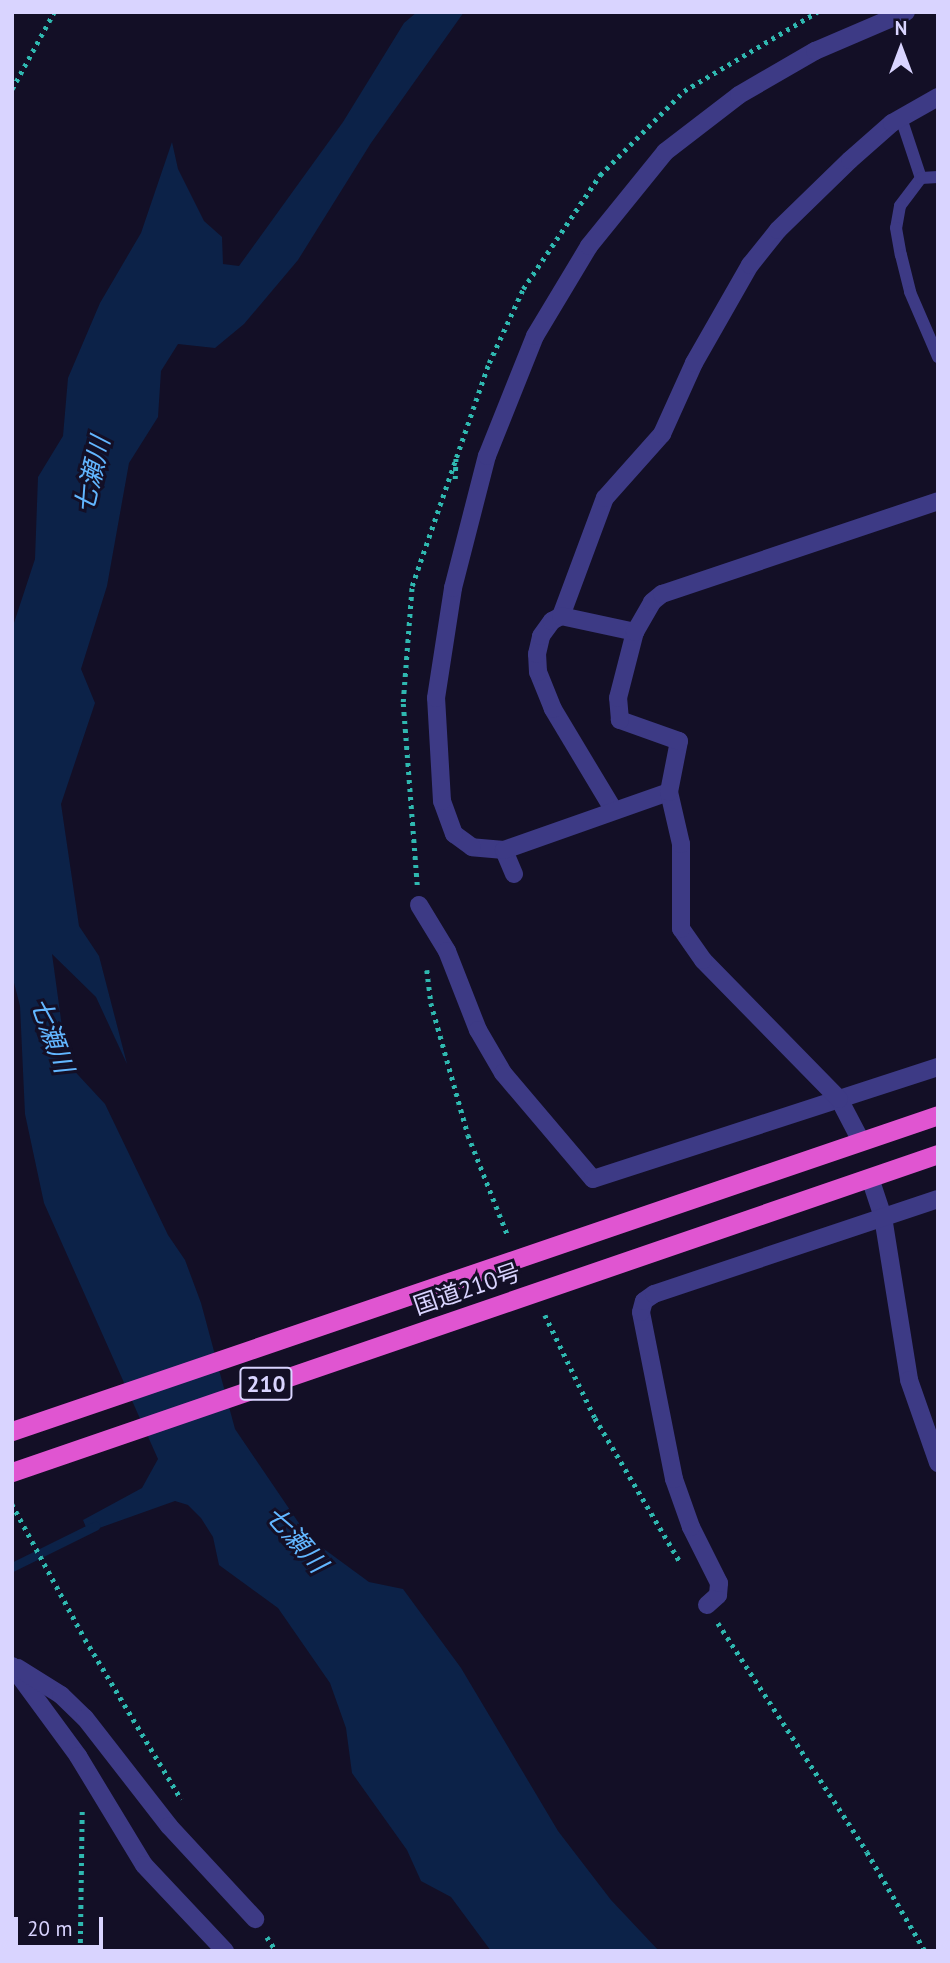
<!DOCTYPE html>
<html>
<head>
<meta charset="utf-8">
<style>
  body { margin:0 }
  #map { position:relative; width:950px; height:1963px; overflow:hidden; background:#130f26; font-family:"PT Sans","Noto Sans JP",sans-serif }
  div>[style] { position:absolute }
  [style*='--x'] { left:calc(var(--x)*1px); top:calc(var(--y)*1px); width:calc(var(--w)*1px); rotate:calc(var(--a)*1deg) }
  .water>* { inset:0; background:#0c2248 }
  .stream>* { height:9px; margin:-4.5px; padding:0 4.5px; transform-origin:4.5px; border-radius:4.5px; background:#0c2248 }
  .path>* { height:4.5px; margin-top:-2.25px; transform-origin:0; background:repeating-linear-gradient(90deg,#2fb8b0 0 3.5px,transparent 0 8.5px) }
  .service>* { height:12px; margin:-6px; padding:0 6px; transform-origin:6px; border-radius:6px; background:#3d3a85 }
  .minor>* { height:18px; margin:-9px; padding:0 9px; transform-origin:9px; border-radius:9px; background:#3d3a85 }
  .trunk>* { height:19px; margin:-9.5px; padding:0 9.5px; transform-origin:9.5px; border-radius:9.5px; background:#e055d1 }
  span { translate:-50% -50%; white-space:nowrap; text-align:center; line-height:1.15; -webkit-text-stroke:6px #130f26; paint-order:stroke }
  .shield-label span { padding:2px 5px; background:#130f26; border:2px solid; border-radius:5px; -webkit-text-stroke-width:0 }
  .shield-label { font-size:23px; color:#d9d4ff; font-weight:700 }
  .street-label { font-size:24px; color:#d9d4ff }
  .water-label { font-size:26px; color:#62b6ff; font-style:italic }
  .frame { position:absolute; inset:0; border:14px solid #d9d4ff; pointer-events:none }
  .north { position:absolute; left:866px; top:14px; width:70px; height:70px; -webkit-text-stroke:5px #130f26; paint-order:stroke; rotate:0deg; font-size:19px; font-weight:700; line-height:28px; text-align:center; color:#d9d4ff }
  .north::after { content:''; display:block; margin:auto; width:24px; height:32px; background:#d9d4ff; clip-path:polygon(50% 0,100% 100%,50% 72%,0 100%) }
  .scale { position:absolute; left:14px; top:1917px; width:89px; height:32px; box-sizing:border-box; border:4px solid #d9d4ff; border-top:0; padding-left:9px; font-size:21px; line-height:24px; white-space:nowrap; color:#d9d4ff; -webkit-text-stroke:5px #130f26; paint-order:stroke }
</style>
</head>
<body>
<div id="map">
  <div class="water">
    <div style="clip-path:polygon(417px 12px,464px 12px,371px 143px,298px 260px,244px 324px,215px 348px,178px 344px,161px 371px,158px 417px,129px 463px,107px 586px,81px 669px,95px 703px,61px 804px,79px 926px,99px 956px,127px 1064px,96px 997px,52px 954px,67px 1063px,105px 1104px,168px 1235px,185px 1260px,201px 1303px,235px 1429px,309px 1538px,369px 1582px,403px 1589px,461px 1668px,558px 1831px,611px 1900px,659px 1951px,491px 1951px,451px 1897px,421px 1881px,407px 1850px,352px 1773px,346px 1728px,330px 1683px,278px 1608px,219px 1565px,213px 1537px,201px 1518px,188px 1505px,175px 1501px,88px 1532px,83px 1520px,142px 1488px,158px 1459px,44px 1203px,25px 1114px,20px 1006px,12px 975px,12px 629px,35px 559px,38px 477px,63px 436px,68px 378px,100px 303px,141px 233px,172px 142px,178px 169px,204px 221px,222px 237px,223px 264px,239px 266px,343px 122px,404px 23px)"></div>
  </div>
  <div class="stream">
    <div style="--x:12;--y:1567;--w:93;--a:-26.3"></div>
  </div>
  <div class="path">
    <div style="--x:12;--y:89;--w:88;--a:-61.4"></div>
    <div style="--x:455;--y:479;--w:23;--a:-88"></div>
    <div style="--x:417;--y:885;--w:184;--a:-94.4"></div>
    <div style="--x:403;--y:702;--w:116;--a:-85.6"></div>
    <div style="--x:412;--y:586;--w:236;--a:-71"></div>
    <div style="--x:489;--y:363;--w:81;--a:-65.3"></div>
    <div style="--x:523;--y:289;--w:138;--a:-56"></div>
    <div style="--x:600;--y:175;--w:119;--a:-45"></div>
    <div style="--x:684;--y:91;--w:155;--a:-30.7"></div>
    <div style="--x:427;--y:970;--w:33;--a:83"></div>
    <div style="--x:431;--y:1003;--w:137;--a:74.3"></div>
    <div style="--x:468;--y:1135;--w:109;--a:68.4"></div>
    <div style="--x:545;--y:1315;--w:114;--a:64.1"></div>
    <div style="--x:595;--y:1418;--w:167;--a:59.4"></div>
    <div style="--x:12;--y:1504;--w:153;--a:61.6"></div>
    <div style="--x:85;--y:1639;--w:187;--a:59"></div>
    <div style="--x:718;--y:1623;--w:273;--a:56.9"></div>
    <div style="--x:867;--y:1852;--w:115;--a:59.6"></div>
    <div style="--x:267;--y:1937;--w:17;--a:57"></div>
    <div style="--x:80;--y:1951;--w:141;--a:-89.2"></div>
  </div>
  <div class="service">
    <div style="--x:901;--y:118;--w:63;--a:71.6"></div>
    <div style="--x:921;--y:178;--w:35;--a:127"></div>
    <div style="--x:900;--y:206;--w:22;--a:100"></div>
    <div style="--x:896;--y:228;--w:27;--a:80"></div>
    <div style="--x:901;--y:255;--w:38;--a:76"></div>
    <div style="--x:910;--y:292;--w:71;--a:66.7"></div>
    <div style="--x:921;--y:178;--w:17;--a:-3"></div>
  </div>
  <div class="minor">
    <div style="--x:561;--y:616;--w:126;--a:-69.6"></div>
    <div style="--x:605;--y:498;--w:86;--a:-48.3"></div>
    <div style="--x:662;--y:434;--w:78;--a:-65.7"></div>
    <div style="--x:694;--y:363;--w:113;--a:-60.3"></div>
    <div style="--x:750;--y:265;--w:45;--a:-51.3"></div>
    <div style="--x:778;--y:230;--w:100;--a:-44.2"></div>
    <div style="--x:850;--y:160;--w:56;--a:-41.4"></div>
    <div style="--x:892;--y:123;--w:53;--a:-29.5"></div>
    <div style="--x:613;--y:809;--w:117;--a:-121"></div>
    <div style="--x:553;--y:709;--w:40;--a:-112"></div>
    <div style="--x:538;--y:672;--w:18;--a:-93"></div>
    <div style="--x:537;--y:654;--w:18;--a:-77"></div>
    <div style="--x:541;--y:636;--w:19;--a:-54"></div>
    <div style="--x:552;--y:621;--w:10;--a:-29"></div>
    <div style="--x:561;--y:616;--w:76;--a:12.2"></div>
    <div style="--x:504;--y:850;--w:32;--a:-175"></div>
    <div style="--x:472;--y:847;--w:22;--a:-144"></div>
    <div style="--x:454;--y:834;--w:35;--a:-110"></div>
    <div style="--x:442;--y:801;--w:103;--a:-93.3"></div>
    <div style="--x:436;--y:698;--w:111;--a:-81.2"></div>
    <div style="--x:453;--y:588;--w:136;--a:-75.6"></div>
    <div style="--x:487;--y:456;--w:129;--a:-68.2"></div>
    <div style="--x:535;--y:336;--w:105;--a:-59"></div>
    <div style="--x:589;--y:246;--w:121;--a:-51"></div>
    <div style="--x:665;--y:152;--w:93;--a:-37.6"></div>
    <div style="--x:739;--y:95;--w:88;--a:-30.1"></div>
    <div style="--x:815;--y:51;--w:99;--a:-23.2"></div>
    <div style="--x:514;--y:874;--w:26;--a:-113"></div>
    <div style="--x:504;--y:850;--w:175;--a:-19.4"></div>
    <div style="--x:419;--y:905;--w:54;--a:58.7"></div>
    <div style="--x:447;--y:951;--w:85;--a:68.6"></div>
    <div style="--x:478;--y:1030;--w:50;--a:59.8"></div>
    <div style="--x:503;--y:1073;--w:139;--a:49.7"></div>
    <div style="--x:593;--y:1179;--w:363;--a:-18"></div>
    <div style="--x:861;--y:1141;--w:47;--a:-117.6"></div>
    <div style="--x:839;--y:1099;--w:194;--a:-134.4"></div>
    <div style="--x:703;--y:960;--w:38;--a:-125"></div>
    <div style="--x:681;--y:929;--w:85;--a:-90"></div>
    <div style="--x:681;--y:844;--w:53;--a:-103"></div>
    <div style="--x:669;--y:792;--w:52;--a:-78.9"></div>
    <div style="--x:679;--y:741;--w:63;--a:-160.4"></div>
    <div style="--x:620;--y:720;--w:22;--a:-95"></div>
    <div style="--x:618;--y:698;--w:68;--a:-75.6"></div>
    <div style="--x:635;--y:632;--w:34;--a:-60"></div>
    <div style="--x:652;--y:602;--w:13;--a:-39"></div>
    <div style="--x:662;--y:594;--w:291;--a:-18.6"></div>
    <div style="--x:870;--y:1178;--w:41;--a:71.6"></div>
    <div style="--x:883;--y:1217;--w:165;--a:80.9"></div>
    <div style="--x:909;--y:1380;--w:88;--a:70.7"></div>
    <div style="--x:707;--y:1605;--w:15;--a:-42"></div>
    <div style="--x:718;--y:1595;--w:12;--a:-85"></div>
    <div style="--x:719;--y:1583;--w:63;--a:-116.6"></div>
    <div style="--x:691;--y:1527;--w:51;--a:-109.5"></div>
    <div style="--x:674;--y:1479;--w:170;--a:-101.2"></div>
    <div style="--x:641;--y:1312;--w:11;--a:-75"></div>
    <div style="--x:644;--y:1301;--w:12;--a:-35"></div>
    <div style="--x:654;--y:1294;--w:299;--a:-18.5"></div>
    <div style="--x:12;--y:1666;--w:112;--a:53.7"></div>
    <div style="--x:78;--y:1756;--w:127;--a:58.8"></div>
    <div style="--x:144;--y:1865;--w:118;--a:46.7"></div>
    <div style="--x:18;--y:1668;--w:51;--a:32.1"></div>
    <div style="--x:61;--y:1695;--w:33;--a:44"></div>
    <div style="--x:85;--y:1718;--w:137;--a:52.1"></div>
    <div style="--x:169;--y:1826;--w:127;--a:47.2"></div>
  </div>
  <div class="trunk">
    <div style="--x:12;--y:1431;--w:978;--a:-18.84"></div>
    <div style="--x:12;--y:1472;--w:979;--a:-18.95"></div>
  </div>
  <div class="shield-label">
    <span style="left:266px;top:1384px">210</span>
  </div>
  <div class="street-label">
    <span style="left:467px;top:1289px;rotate:-19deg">国道210号</span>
  </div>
  <div class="water-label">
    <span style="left:92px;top:475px;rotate:-77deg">七瀬川</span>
    <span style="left:52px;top:1035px;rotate:70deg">七瀬川</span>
    <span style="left:296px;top:1539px;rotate:49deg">七瀬川</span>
  </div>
  <div class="frame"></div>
  <div class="north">N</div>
  <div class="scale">20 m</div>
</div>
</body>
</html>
